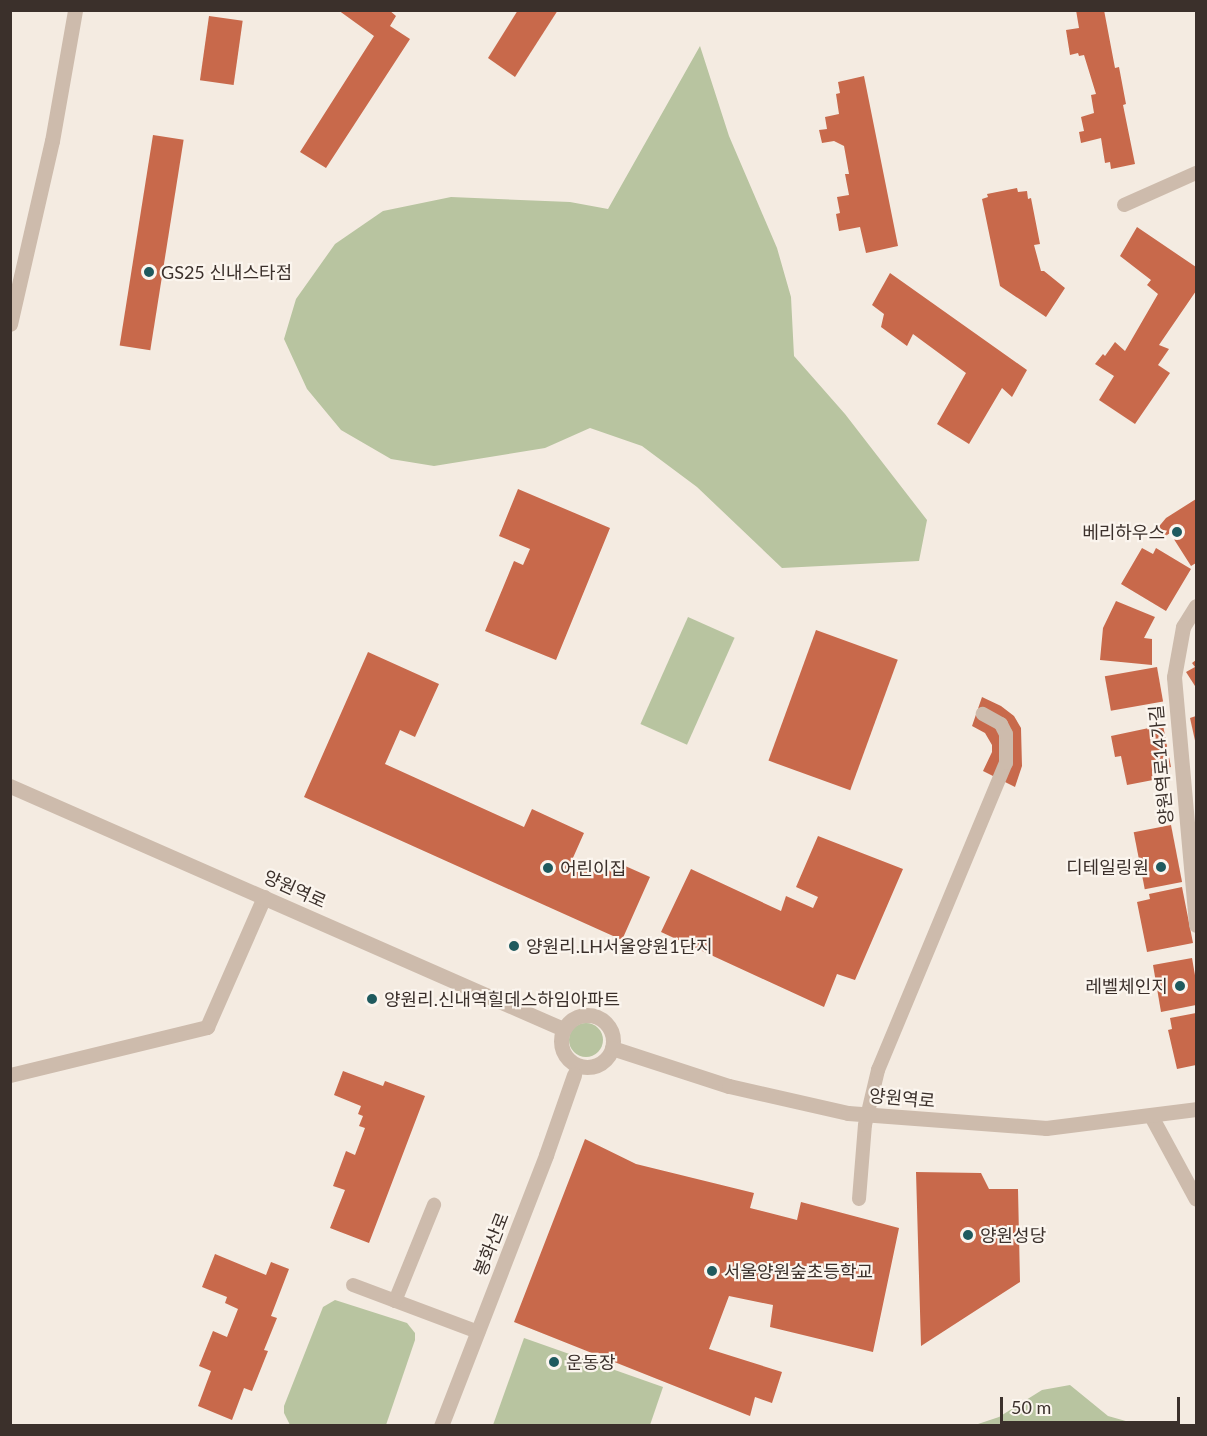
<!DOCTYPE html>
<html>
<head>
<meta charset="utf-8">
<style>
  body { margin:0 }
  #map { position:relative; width:1207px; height:1436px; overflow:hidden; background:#f4ebe1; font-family:Lato,"Noto Sans KR",sans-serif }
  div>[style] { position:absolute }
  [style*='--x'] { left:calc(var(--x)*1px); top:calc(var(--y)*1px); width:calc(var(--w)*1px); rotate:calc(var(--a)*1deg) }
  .green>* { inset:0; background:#b8c4a0; transform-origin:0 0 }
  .round { border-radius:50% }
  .building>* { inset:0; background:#c8694b; transform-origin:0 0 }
  .service>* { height:14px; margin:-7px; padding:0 7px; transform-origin:7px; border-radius:7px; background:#cdbbac }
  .minor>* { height:15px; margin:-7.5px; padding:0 7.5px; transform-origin:7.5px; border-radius:7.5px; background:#cdbbac }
  .tertiary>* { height:15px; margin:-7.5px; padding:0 7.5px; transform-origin:7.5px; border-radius:7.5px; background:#cdbbac }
  .tertiary>.ring { margin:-7.5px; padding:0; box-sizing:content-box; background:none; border:15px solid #cdbbac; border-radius:50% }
  .dots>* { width:16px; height:16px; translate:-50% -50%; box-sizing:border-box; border:3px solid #fbf5ee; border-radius:50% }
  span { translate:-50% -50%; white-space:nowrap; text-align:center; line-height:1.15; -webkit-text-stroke:4.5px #fbf5ee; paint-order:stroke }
  .poi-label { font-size:18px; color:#3b302b }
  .left { translate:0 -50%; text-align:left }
  .right { translate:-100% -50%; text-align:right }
  .street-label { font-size:18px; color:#3b302b }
  .frame { position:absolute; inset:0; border:12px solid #3b302b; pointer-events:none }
  .scale { position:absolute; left:1000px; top:1397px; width:180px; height:27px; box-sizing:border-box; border:3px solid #3b302b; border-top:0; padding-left:8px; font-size:18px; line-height:21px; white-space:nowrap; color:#3b302b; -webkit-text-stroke:4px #fbf5ee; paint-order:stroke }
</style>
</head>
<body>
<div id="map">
  <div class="green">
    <div style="clip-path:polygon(700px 46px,729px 136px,777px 248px,791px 297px,794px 356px,845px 414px,927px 520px,919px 561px,782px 568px,697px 487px,642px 446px,590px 428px,545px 448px,434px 466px,391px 459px,341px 430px,307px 389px,284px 339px,296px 299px,335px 244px,383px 211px,451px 197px,570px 202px,608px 209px)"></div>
    <div style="left:688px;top:617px;width:51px;height:117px;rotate:24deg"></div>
    <div class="round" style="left:569px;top:1023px;width:34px;height:34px"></div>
    <div style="clip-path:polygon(335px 1300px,407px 1323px,415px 1333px,415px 1340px,386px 1425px,290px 1425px,284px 1413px,284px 1406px,323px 1307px)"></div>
    <div style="clip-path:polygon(524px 1338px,663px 1387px,650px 1425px,493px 1425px)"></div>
    <div style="clip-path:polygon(1070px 1385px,1108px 1416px,1140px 1425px,975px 1425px,999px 1417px,1042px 1390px)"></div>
  </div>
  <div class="building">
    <div style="clip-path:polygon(338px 10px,389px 10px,396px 16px,390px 26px,410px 39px,326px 168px,300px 152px,374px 36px)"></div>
    <div style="clip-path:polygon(518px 10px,558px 10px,515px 77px,488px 58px)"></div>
    <div style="clip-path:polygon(1076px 10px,1104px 10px,1115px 68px,1119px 67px,1126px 104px,1123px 105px,1135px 164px,1111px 169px,1110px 162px,1105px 163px,1101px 138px,1081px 143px,1079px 132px,1084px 131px,1081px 117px,1094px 113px,1091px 95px,1096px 94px,1084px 55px,1079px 56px,1078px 53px,1070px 55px,1066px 30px,1079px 28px)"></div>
    <div style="left:209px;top:16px;width:34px;height:65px;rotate:8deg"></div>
    <div style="clip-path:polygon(864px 76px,898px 246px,866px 253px,860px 227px,839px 231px,836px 214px,840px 213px,837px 197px,849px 195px,845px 174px,849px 174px,844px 146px,834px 141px,822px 143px,819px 130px,827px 129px,825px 117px,839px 114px,836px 94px,840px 93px,838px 82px)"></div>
    <div style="left:153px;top:135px;width:31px;height:213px;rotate:9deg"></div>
    <div style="clip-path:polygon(1017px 188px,1018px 192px,1027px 191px,1028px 199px,1031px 198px,1040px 244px,1034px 245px,1041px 271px,1044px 271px,1065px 288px,1046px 317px,1000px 286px,982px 199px,988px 197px,987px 194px)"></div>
    <div style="clip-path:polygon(1137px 227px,1196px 267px,1196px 291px,1159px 345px,1169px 349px,1158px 365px,1170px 373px,1135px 424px,1099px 400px,1114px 376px,1095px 364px,1103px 354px,1105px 356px,1115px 342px,1125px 351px,1158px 294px,1147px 285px,1151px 280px,1120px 256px)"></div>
    <div style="clip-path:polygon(890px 273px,1027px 370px,1012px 397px,1002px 388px,969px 444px,937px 424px,966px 373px,913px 334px,907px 346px,881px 327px,884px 314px,872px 305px)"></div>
    <div style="clip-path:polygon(518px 489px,610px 528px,556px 660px,485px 631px,514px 561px,523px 565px,530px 549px,499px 536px)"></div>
    <div style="clip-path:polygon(1196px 499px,1196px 563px,1191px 566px,1170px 533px,1161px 539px,1156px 530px,1166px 518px)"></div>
    <div style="clip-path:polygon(1142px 548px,1153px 554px,1156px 548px,1191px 569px,1166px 611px,1121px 584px)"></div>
    <div style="clip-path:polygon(1116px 601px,1155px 617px,1144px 638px,1152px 639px,1152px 665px,1100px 660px,1103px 628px)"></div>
    <div style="left:816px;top:630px;width:87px;height:139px;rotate:20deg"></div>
    <div style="clip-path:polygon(368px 652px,439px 684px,415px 737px,400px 730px,385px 764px,524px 827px,532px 809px,584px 833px,572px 860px,607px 876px,614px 861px,650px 877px,622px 940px,304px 797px)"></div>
    <div style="clip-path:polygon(1196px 660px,1196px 686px,1195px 686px,1186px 672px,1195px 667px,1192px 663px)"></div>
    <div style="left:1157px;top:667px;width:35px;height:53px;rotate:80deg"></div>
    <div style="clip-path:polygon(982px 697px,1001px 706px,1014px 716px,1021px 728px,1022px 766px,1015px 787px,983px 771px,992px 752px,992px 745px,985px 733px,972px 726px)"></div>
    <div style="clip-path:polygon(1196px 716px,1196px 745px,1190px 718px)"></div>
    <div style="clip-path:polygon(1163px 725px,1171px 767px,1152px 771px,1153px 780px,1127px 785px,1121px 756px,1115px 757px,1111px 736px)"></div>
    <div style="left:1171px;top:825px;width:58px;height:38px;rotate:79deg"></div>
    <div style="clip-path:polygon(818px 836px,903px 869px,855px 980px,837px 974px,824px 1007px,661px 932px,691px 869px,781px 911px,786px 896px,813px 908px,818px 897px,796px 887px)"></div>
    <div style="clip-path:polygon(1182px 887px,1193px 943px,1147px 952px,1137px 902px,1150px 899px,1149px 894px)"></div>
    <div style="clip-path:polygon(1192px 958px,1196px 981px,1196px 1005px,1161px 1012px,1153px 965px)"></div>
    <div style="clip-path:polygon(1196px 1013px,1196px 1065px,1177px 1069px,1168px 1030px,1172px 1029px,1170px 1018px)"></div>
    <div style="clip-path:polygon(343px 1071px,383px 1086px,385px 1081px,425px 1096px,369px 1243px,330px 1228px,345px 1190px,333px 1186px,346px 1151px,355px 1155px,365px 1128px,359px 1126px,363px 1116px,358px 1114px,361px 1106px,334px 1095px)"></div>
    <div style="clip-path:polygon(585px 1139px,636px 1164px,754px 1193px,750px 1208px,797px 1220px,801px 1202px,899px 1228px,873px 1352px,770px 1327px,773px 1305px,729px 1296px,709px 1349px,782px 1372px,772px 1403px,755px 1397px,750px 1416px,514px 1322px)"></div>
    <div style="clip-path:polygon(916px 1172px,981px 1173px,989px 1189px,1018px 1189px,1020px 1282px,921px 1346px)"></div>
    <div style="clip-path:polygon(215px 1254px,266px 1275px,271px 1262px,289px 1269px,271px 1316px,277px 1318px,264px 1350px,268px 1351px,252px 1391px,244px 1388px,232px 1420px,198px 1406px,211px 1371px,199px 1366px,213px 1331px,227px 1337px,238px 1309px,225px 1303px,227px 1297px,202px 1287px)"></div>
  </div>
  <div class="service">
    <div style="--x:1124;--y:205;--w:79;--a:-24"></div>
    <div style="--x:859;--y:1199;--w:74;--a:-85.4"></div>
    <div style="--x:865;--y:1125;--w:57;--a:-76.7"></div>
    <div style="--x:878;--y:1070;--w:333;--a:-67.4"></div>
    <div style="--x:1006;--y:763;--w:29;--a:-90"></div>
    <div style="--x:1006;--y:734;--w:11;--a:-117"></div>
    <div style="--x:1001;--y:724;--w:21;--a:-151"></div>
    <div style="--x:353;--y:1285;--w:134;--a:20.6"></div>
    <div style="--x:395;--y:1301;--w:104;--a:-67.9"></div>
  </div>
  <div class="minor">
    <div style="--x:10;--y:324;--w:188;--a:-77.1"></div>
    <div style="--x:52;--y:141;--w:133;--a:-80"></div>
    <div style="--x:1196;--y:606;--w:25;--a:122"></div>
    <div style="--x:1183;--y:627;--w:51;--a:100.2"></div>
    <div style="--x:1174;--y:677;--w:249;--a:84.9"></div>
    <div style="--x:10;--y:1075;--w:203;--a:-13.7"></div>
    <div style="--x:207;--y:1027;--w:142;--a:-66.3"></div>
    <div style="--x:1151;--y:1116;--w:94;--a:61.5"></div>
  </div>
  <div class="tertiary">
    <div style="--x:10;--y:786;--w:604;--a:23.72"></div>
    <div class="ring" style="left:561px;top:1015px;width:37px;height:37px"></div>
    <div style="--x:612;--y:1048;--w:123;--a:18"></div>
    <div style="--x:729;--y:1086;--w:122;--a:12.8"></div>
    <div style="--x:848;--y:1113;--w:199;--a:4.3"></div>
    <div style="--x:1046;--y:1128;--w:151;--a:-7.2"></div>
    <div style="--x:441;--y:1426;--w:291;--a:-68.8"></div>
    <div style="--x:546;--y:1155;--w:85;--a:-70.7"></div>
  </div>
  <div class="dots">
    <div style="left:149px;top:272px;background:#1f5a5e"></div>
    <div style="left:1177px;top:532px;background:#1f5a5e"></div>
    <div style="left:1161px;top:867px;background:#1f5a5e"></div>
    <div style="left:548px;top:868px;background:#1f5a5e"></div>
    <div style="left:514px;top:946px;background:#1f5a5e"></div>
    <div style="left:1180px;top:986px;background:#1f5a5e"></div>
    <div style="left:372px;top:999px;background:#1f5a5e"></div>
    <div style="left:968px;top:1235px;background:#1f5a5e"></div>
    <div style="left:712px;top:1271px;background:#1f5a5e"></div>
    <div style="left:554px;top:1362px;background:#1f5a5e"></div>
  </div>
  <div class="poi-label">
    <span class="left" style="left:161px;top:272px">GS25 신내스타점</span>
    <span class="right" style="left:1165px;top:532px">베리하우스</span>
    <span class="right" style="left:1149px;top:867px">디테일링원</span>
    <span class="left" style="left:560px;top:868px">어린이집</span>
    <span class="left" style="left:526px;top:946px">양원리.LH서울양원1단지</span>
    <span class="right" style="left:1168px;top:986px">레벨체인지</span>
    <span class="left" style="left:384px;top:999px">양원리.신내역힐데스하임아파트</span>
    <span class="left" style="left:980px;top:1235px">양원성당</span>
    <span class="left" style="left:724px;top:1271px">서울양원숲초등학교</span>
    <span class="left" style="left:566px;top:1362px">운동장</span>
  </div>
  <div class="street-label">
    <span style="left:1161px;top:765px;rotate:-95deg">양원역로14가길</span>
    <span style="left:295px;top:889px;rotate:24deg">양원역로</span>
    <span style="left:902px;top:1098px;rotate:5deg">양원역로</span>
    <span style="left:491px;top:1244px;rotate:-69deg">봉화산로</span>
  </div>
  <div class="frame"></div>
  <div class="scale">50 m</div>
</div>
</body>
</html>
